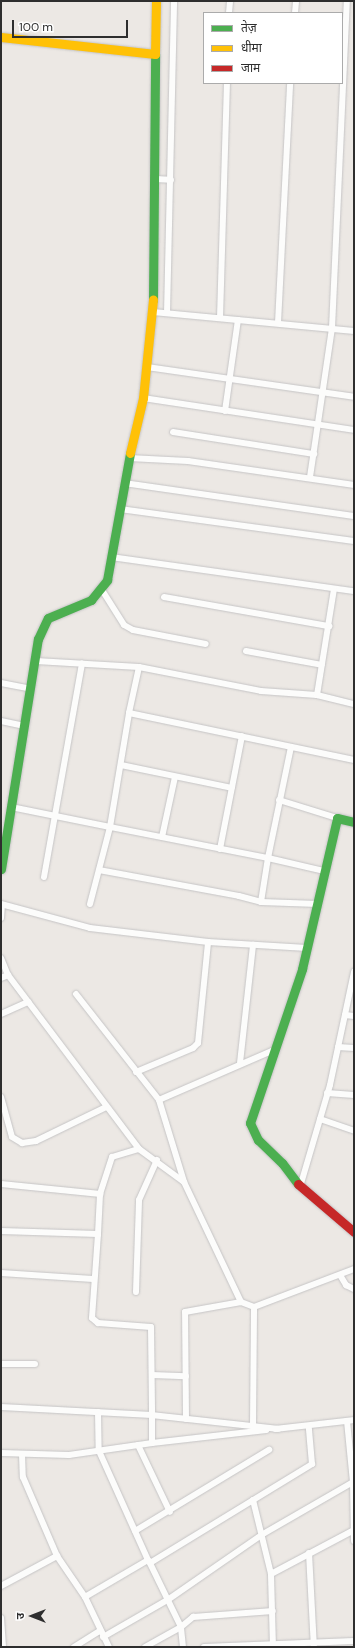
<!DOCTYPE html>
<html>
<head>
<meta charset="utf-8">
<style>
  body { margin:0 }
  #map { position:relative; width:355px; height:1648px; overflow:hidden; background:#ece8e4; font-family:"DM Sans","Noto Sans Devanagari",sans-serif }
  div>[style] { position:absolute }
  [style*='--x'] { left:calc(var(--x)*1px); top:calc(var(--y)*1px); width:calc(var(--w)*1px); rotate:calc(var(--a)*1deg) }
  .roads { filter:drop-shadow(0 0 1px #c5c4c5) drop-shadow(0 0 1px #c5c4c5) }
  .street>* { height:6px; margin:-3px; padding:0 3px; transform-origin:3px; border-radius:3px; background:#fcfcfb }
  .fast>* { height:9px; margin:-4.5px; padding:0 4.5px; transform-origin:4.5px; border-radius:4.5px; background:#4caf50 }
  .slow>* { height:9px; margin:-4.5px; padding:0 4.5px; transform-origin:4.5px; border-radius:4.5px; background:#ffc107 }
  .jam>* { height:9px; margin:-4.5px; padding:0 4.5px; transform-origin:4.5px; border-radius:4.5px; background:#c62828 }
  span { translate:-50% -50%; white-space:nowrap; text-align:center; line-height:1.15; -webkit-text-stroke:3.5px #fff; paint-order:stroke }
  .frame { position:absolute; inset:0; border:2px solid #2e2e2e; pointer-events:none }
  .legend { position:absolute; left:203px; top:12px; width:140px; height:72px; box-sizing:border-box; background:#fff; border:1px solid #ababab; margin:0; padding:5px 7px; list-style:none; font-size:12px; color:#2e2e2e }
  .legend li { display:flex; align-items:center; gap:8px; height:20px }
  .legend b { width:20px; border:1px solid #ababab }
  .north { position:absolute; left:12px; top:1596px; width:40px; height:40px; -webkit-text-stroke:3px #fff; paint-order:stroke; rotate:270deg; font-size:11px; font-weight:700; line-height:16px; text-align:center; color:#2e2e2e }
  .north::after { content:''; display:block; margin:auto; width:14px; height:18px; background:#2e2e2e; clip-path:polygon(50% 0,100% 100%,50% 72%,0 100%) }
  .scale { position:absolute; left:12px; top:20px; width:116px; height:18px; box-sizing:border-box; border:2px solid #2e2e2e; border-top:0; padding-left:5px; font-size:12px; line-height:14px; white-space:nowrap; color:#2e2e2e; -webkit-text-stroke:3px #fff; paint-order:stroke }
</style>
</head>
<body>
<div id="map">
  <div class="roads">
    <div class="street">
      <div style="--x:229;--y:13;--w:12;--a:-85"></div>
      <div style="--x:295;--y:13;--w:12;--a:-85"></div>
      <div style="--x:154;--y:179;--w:17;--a:3"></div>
      <div style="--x:153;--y:312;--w:202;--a:5.4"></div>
      <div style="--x:167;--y:313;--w:312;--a:-88.7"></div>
      <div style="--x:220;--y:318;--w:235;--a:-88.3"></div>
      <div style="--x:278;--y:323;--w:240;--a:-87.1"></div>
      <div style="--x:147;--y:367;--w:209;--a:8.2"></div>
      <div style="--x:143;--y:398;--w:213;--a:8.6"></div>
      <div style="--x:225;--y:411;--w:92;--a:-81.9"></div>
      <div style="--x:173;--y:432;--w:143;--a:8.9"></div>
      <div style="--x:129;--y:458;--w:59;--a:2.9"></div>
      <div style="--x:188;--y:461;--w:168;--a:8.2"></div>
      <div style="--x:310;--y:477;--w:151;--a:-81.6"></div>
      <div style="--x:332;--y:328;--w:327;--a:-87.4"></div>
      <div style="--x:124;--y:483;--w:232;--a:8.2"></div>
      <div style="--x:120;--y:509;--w:236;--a:7.8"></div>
      <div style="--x:111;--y:557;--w:245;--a:8"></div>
      <div style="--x:102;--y:590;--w:41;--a:57.8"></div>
      <div style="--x:124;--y:625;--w:10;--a:29"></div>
      <div style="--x:133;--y:630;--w:74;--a:10.9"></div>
      <div style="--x:164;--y:597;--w:168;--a:10"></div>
      <div style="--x:246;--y:651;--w:77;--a:10.4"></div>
      <div style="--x:36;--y:661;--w:103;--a:3.3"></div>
      <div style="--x:139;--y:667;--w:47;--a:102.3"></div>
      <div style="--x:129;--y:713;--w:230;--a:11.8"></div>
      <div style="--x:139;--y:667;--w:124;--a:11.1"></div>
      <div style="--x:261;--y:691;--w:56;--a:4.1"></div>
      <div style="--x:317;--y:695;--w:38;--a:14"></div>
      <div style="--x:1;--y:683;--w:31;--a:11"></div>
      <div style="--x:317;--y:695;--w:107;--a:-80.9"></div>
      <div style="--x:1;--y:721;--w:24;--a:12"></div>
      <div style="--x:121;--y:765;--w:113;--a:11.7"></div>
      <div style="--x:279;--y:800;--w:61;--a:17.2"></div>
      <div style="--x:11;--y:807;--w:101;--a:11.4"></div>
      <div style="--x:110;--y:827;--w:116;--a:-80.5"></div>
      <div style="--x:162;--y:837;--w:61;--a:-77.8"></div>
      <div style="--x:220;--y:849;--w:115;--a:-79"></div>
      <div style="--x:99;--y:870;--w:142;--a:10.5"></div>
      <div style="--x:239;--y:896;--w:23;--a:15"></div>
      <div style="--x:261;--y:902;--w:57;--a:2"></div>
      <div style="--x:44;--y:877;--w:217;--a:-79.9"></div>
      <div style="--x:261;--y:902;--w:45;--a:-81"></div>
      <div style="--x:268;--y:858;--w:57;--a:13.1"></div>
      <div style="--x:1;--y:904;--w:92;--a:15.1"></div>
      <div style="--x:90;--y:928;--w:119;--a:6.8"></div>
      <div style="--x:208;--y:942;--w:99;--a:3.5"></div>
      <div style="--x:90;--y:904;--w:80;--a:-75.4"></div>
      <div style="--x:110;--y:827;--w:161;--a:11.1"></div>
      <div style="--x:268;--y:858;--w:113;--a:-78.3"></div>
      <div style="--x:1;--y:918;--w:13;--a:-86"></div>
      <div style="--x:1;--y:958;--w:18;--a:68"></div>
      <div style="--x:1;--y:978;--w:8;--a:-23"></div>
      <div style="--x:8;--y:975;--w:218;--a:53"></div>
      <div style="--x:139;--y:1149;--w:56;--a:36.3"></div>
      <div style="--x:76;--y:994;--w:135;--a:51.9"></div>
      <div style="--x:1;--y:1014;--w:30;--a:-24"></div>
      <div style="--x:345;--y:1015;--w:9;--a:6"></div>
      <div style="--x:338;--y:1047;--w:16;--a:4"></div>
      <div style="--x:274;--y:1050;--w:125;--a:156.5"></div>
      <div style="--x:159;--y:1100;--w:86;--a:73"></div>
      <div style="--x:184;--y:1182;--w:133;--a:64.6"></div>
      <div style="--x:241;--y:1302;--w:14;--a:21"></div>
      <div style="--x:254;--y:1307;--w:107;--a:-20.8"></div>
      <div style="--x:240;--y:1063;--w:119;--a:-83.7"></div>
      <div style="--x:136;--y:1072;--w:62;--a:-22.8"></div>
      <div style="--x:193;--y:1048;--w:7;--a:-45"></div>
      <div style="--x:198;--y:1043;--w:101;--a:-84.3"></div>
      <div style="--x:327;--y:1093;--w:27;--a:4"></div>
      <div style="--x:1;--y:1097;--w:41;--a:74.6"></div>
      <div style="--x:12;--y:1137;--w:12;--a:31"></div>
      <div style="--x:22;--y:1143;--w:14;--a:-8"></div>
      <div style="--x:36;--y:1141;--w:78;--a:-25.9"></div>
      <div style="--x:320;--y:1119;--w:36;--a:19"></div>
      <div style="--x:1;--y:1184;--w:100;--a:5.8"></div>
      <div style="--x:300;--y:1187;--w:106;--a:-73.6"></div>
      <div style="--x:330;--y:1085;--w:116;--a:-78"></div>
      <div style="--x:1;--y:1231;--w:97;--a:1.8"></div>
      <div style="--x:98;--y:1234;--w:84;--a:94.1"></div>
      <div style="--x:92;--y:1318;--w:8;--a:40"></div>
      <div style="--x:98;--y:1323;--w:53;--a:4.3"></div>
      <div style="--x:151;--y:1327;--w:88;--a:89.3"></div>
      <div style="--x:152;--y:1415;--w:127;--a:6.3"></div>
      <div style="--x:98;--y:1234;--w:40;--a:-87.1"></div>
      <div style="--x:100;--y:1194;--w:39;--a:-72"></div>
      <div style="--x:112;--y:1157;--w:28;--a:-17"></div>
      <div style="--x:1;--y:1273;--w:92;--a:3.7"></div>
      <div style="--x:340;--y:1275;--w:12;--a:59"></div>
      <div style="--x:346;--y:1285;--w:9;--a:27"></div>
      <div style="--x:136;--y:1292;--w:92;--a:-88.1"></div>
      <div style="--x:139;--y:1200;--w:44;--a:-65.8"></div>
      <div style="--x:1;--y:1364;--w:34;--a:0"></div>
      <div style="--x:152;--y:1375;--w:34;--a:2"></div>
      <div style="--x:1;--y:1407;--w:151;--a:3"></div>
      <div style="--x:152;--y:1415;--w:28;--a:90"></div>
      <div style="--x:98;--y:1412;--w:39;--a:89"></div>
      <div style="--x:99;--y:1451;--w:120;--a:65.8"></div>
      <div style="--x:148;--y:1560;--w:73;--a:149.6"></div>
      <div style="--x:85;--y:1597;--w:55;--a:64.4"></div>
      <div style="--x:186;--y:1419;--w:107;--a:-90.5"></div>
      <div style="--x:185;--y:1312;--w:57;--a:-10.1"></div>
      <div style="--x:347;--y:1421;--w:61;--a:84.4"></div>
      <div style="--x:353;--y:1482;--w:59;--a:89"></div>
      <div style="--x:253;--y:1426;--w:119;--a:-89.5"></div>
      <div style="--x:275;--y:1429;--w:80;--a:-6.5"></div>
      <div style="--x:138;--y:1445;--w:74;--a:64.5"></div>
      <div style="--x:1;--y:1453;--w:68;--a:1.7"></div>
      <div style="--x:69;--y:1455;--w:84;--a:-8.2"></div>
      <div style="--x:152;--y:1443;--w:115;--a:-6.5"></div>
      <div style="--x:22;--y:1454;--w:23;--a:88"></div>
      <div style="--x:23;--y:1477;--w:86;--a:66.7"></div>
      <div style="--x:57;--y:1556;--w:50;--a:55.7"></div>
      <div style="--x:253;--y:1500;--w:76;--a:76.3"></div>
      <div style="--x:135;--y:1531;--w:157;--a:-31.2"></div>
      <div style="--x:309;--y:1553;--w:94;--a:87"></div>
      <div style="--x:150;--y:1563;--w:190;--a:-31.4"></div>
      <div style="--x:312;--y:1464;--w:38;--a:-95"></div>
      <div style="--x:1;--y:1586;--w:64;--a:-28.2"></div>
      <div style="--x:1;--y:1618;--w:29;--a:86"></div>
      <div style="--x:103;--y:1637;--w:76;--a:-29.9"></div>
      <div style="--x:169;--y:1599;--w:114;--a:-34.7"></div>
      <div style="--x:263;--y:1534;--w:104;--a:-30"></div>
      <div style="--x:74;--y:1647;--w:31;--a:-32"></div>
      <div style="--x:145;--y:1647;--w:41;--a:-29.1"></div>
      <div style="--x:181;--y:1627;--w:73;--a:-115.9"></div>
      <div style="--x:183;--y:1647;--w:20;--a:-96"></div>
      <div style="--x:181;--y:1627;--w:16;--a:-40"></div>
      <div style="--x:193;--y:1617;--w:80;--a:-4.3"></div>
      <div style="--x:204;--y:1647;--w:150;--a:-2.3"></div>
      <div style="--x:273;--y:1647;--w:73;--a:-91.6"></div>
      <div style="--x:271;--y:1574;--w:94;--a:-27.9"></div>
    </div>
    <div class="fast">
      <div style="--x:153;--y:300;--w:246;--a:-89.5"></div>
      <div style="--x:1;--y:869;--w:233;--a:-80.9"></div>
      <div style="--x:38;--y:639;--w:23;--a:-65"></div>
      <div style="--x:48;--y:618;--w:47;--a:-22.7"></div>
      <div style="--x:91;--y:600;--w:26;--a:-51"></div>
      <div style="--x:107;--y:580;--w:129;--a:-79.7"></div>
      <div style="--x:298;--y:1184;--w:26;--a:-127"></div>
      <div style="--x:282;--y:1163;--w:33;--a:-136"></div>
      <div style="--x:258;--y:1140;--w:19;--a:-115"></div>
      <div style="--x:250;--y:1123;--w:163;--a:-71.3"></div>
      <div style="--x:302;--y:969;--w:155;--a:-76.9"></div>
      <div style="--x:337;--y:818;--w:17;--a:13"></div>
    </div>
    <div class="slow">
      <div style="--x:1;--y:37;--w:155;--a:6.3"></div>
      <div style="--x:155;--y:54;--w:53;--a:-88.9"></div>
      <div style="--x:130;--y:453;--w:57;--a:-76.7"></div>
      <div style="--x:143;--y:398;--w:99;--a:-84.2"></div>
    </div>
    <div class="jam">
      <div style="--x:298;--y:1184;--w:74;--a:40.6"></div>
    </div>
  </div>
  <div class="frame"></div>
  <ul class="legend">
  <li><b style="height:5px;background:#4caf50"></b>तेज़</li>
  <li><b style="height:5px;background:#ffc107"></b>धीमा</li>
  <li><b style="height:5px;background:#c62828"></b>जाम</li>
  </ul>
  <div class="north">उ</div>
  <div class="scale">100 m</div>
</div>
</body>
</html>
